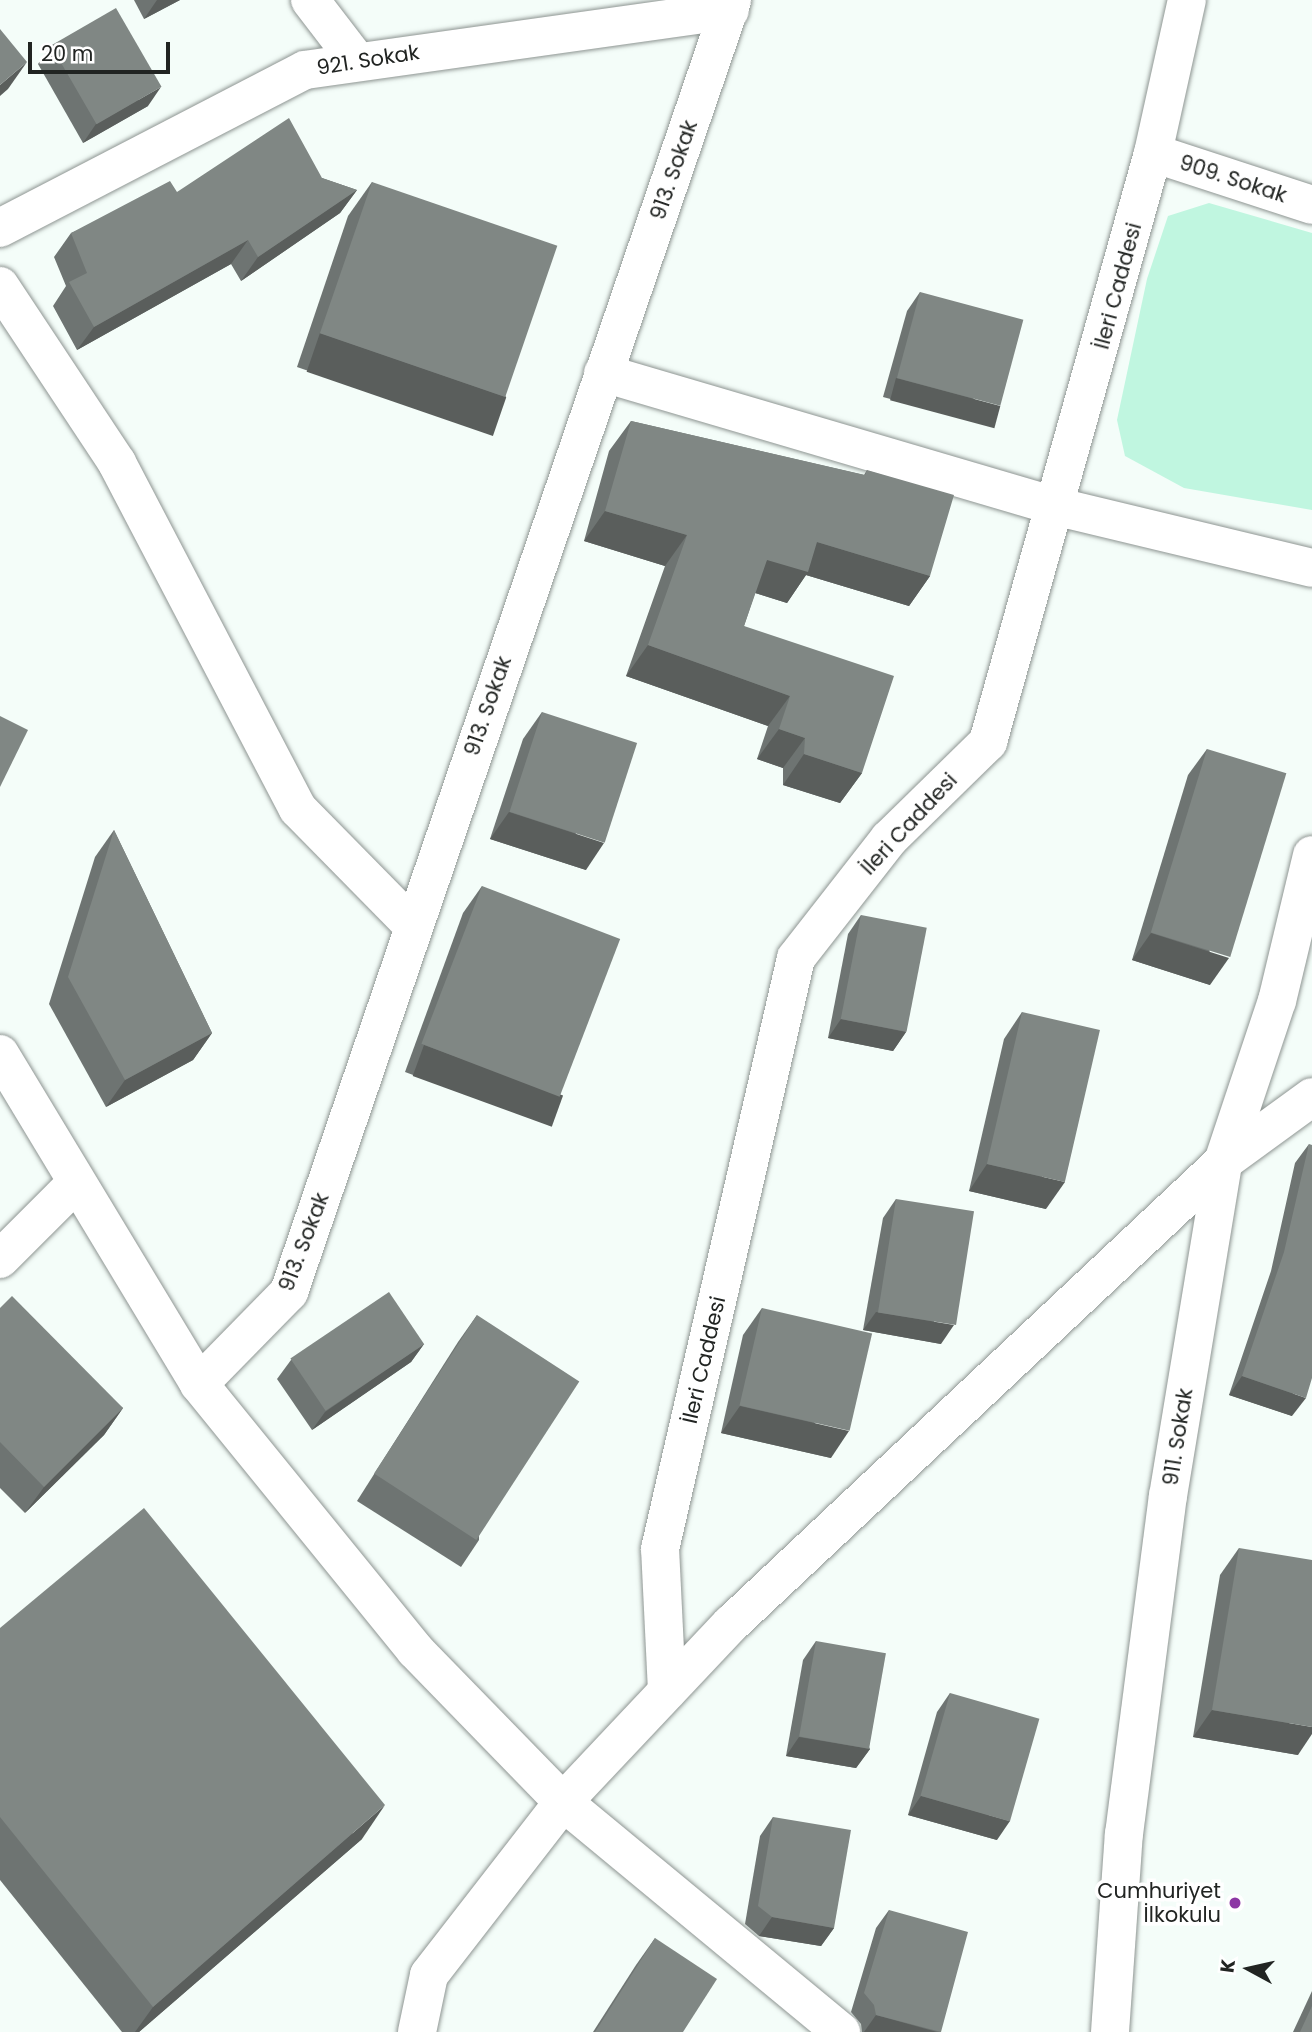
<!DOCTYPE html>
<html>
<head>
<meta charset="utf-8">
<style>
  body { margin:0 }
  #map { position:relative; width:1312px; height:2032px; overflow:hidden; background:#f4fdf9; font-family:Poppins,sans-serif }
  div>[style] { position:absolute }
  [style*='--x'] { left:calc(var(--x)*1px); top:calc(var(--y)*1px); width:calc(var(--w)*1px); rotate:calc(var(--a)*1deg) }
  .green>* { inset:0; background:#c0f6e0 }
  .roads { filter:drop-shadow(0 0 2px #8e9592) drop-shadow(0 0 2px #8e9592) }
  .minor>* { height:38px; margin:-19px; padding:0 19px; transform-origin:19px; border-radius:19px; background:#fff }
  .tertiary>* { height:38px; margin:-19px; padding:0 19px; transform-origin:19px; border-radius:19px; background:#fff }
  .wall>* { inset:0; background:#6e7472 }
  .shaded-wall>* { inset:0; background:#5a5e5c; transform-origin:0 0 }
  .building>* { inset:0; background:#808784; transform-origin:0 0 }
  .dots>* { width:19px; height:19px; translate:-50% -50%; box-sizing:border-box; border:4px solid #fff; border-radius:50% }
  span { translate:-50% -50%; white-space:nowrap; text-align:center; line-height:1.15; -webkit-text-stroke:7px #fff; paint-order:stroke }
  .street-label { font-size:21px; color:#212422 }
  .poi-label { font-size:21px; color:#212422 }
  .right { translate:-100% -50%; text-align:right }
  .north { position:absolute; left:1214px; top:1934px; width:70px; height:70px; -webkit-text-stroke:5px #fff; paint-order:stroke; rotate:278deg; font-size:19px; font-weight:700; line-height:28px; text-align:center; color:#212422 }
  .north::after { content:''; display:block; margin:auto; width:24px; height:32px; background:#212422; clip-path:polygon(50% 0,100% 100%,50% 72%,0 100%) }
  .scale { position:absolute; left:28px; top:42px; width:142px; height:32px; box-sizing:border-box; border:4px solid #212422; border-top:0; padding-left:9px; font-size:21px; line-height:24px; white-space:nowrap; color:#212422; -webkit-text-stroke:5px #fff; paint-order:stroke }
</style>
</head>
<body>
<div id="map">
  <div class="green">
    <div style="clip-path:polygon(1209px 203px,1312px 233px,1312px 510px,1184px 488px,1125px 456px,1117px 420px,1147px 279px,1168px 216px)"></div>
  </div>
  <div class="roads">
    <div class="minor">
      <div style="--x:310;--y:0;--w:76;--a:52.5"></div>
      <div style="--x:1153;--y:153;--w:167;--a:18.1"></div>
      <div style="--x:0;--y:228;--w:343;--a:-27.4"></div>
      <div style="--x:305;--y:70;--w:429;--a:-8"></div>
      <div style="--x:0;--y:286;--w:212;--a:56.5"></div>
      <div style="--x:117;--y:463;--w:390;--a:62.4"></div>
      <div style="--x:298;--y:809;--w:164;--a:45.5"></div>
      <div style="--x:603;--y:373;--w:474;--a:16.4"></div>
      <div style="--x:1058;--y:507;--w:261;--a:13.5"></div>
      <div style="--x:0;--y:1259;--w:106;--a:-45"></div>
      <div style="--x:199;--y:1384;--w:129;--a:-45.6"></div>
      <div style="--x:289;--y:1292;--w:1366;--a:-71.07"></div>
      <div style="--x:667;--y:1691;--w:142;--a:-92.8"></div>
      <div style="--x:660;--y:1549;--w:606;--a:-77.04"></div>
      <div style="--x:796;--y:958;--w:151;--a:-52"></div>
      <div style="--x:889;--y:839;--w:139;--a:-44.4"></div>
      <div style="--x:988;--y:742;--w:612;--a:-74.35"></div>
      <div style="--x:1153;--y:153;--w:157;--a:-77.5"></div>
      <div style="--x:1110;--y:2032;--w:198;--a:-86"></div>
      <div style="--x:1124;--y:1834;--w:341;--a:-82.6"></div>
      <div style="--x:1168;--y:1496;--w:338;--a:-80.6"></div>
      <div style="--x:1223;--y:1162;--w:170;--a:-71.5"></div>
      <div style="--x:1277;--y:1001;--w:150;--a:-76.5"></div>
    </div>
    <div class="tertiary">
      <div style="--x:0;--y:1054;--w:385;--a:58.9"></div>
      <div style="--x:199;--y:1384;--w:343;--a:50.9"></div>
      <div style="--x:415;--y:1650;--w:212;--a:45.8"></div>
      <div style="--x:563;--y:1802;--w:361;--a:39.6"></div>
      <div style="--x:417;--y:2032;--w:58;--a:-78.1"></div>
      <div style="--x:429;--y:1975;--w:219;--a:-52.2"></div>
      <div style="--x:563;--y:1802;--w:245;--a:-46.7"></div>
      <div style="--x:731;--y:1624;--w:675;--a:-43.2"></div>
      <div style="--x:1223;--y:1162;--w:110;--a:-36.1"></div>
    </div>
  </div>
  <div class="wall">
    <div style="clip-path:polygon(134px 0,180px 0,144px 19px)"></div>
    <div style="clip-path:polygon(51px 45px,148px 106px,83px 143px,38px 64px)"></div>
    <div style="clip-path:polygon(322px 178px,357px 190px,340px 213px,241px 281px,231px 264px,77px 350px,53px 306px,66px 286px,54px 257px,71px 233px,177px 192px)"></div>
    <div style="clip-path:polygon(372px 182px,506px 397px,482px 431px,297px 367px,348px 216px)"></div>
    <div style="clip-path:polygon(920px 292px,987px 425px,883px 397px,907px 311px)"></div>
    <div style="clip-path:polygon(631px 421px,864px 475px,867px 470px,930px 576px,909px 606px,806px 575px,787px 603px,755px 593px,744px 626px,862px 773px,840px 803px,783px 785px,783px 768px,757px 759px,768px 726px,626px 676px,665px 566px,584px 541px,609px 451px)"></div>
    <div style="clip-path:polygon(542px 712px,586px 870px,490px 839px,523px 739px)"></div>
    <div style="clip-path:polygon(1207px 749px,1210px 985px,1132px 960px,1188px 775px)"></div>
    <div style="clip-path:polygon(114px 830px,212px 1033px,193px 1060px,106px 1107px,49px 1004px,95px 857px)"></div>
    <div style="clip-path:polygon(482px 886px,544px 1123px,405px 1072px,463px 913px)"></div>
    <div style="clip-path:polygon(861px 915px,906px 1032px,893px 1051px,828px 1038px,848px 934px)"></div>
    <div style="clip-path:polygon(1022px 1012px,1046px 1209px,969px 1191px,1004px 1039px)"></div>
    <div style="clip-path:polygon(1309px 1144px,1292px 1416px,1229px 1395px,1271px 1271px,1295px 1163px)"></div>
    <div style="clip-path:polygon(896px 1199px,941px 1344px,863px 1330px,883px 1218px)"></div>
    <div style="clip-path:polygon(0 1308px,123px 1408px,104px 1435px,25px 1513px,0 1488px)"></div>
    <div style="clip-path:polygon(762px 1308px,831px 1458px,721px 1433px,743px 1335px)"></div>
    <div style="clip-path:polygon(477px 1315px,479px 1540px,461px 1567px,357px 1501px,458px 1342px)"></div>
    <div style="clip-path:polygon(424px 1344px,411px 1362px,312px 1430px,277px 1379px,291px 1360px)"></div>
    <div style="clip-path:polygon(1239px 1548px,1298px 1755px,1193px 1737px,1220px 1575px)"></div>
    <div style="clip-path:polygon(0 1628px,362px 1839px,139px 2032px,122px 2032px,0 1880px)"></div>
    <div style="clip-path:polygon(816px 1641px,870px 1749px,856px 1768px,786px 1756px,803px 1660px)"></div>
    <div style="clip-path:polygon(950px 1693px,997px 1840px,908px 1815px,937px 1712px)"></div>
    <div style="clip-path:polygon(773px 1817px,834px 1928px,821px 1946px,759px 1936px,745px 1924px,760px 1836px)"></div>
    <div style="clip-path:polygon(889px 1910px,941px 2032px,862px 2032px,861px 2024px,851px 2012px,876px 1928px)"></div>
    <div style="clip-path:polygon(655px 1938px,683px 2032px,593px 2032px,636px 1965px)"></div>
    <div style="clip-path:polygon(1312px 1991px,1312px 2032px,1293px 2032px)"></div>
  </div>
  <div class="shaded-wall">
    <div style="clip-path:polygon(157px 0,180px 0,144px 19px)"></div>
    <div style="clip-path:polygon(27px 62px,8px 89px,0 96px,0 85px)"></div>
    <div style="clip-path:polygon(161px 87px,148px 106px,83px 143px,96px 124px)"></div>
    <div style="clip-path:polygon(357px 190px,340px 213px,241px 281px,258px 257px)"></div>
    <div style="clip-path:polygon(248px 240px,231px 264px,77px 350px,94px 327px)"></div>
    <div style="left:320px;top:333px;width:197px;height:41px;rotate:19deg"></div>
    <div style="left:896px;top:378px;width:108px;height:23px;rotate:15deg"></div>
    <div style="clip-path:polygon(605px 511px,687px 535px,665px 566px,584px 541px)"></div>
    <div style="clip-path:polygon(817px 542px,930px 576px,909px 606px,806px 575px,787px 603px,746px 590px,767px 560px)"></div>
    <div style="clip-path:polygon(648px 645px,790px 696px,768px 726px,626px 676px)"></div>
    <div style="clip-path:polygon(779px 729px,805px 738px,783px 768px,757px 759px)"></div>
    <div style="clip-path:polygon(804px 754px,862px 773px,840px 803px,783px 785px)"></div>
    <div style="clip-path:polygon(509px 812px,604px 843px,586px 870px,490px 839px)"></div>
    <div style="clip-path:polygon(1151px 933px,1229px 958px,1210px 985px,1132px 960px)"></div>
    <div style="clip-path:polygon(841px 1019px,906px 1032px,893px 1051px,828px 1038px)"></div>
    <div style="clip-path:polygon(212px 1033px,193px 1060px,106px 1107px,125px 1080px)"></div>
    <div style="left:424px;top:1045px;width:148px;height:33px;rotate:20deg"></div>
    <div style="clip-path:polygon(987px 1164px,1065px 1182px,1046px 1209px,969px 1191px)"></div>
    <div style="clip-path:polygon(876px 1312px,954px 1325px,941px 1344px,863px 1330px)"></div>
    <div style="clip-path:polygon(424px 1344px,411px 1362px,312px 1430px,325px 1412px)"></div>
    <div style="clip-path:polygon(1242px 1376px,1306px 1398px,1292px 1416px,1229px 1395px)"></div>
    <div style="clip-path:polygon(740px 1406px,849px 1431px,831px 1458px,721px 1433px)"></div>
    <div style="clip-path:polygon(123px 1408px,104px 1435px,25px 1513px,44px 1487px)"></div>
    <div style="clip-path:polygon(1212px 1710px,1312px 1727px,1312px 1734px,1298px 1755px,1193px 1737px)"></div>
    <div style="clip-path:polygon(799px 1737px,870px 1749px,856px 1768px,786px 1756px)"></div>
    <div style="clip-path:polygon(921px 1796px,1010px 1821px,997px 1840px,908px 1815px)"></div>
    <div style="clip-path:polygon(385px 1805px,362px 1839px,139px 2032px,135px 2032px,153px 2007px)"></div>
    <div style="clip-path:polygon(772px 1917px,834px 1928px,821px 1946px,759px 1936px)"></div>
    <div style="clip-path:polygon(876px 2015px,937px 2032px,864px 2032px)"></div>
  </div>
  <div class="building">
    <div style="left:116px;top:8px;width:91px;height:75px;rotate:60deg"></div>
    <div style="clip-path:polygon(0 29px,27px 62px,0 85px)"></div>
    <div style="clip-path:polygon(289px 118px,322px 178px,357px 190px,258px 257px,248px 240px,94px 327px,69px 282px,87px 273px,71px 233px,170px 181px,177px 192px)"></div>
    <div style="left:372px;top:182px;width:196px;height:160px;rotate:19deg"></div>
    <div style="left:920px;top:292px;width:107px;height:89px;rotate:15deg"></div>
    <div style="clip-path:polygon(631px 421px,865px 475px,867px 470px,954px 495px,930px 576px,817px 542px,808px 572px,767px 560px,744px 626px,894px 676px,862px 773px,804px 754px,805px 738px,779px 729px,790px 696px,648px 645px,687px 535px,605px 511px)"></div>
    <div style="left:542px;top:712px;width:100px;height:105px;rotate:18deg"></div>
    <div style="clip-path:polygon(0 716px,28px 730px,0 787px)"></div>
    <div style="left:1207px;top:749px;width:83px;height:192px;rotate:17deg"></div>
    <div style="clip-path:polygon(114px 830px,212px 1033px,125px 1080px,68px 977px)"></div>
    <div style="left:482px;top:886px;width:148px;height:169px;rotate:21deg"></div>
    <div style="left:861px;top:915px;width:67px;height:106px;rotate:11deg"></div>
    <div style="left:1022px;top:1012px;width:80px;height:156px;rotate:13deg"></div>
    <div style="clip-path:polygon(1309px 1144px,1312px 1145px,1312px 1378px,1306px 1398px,1242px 1376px,1284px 1252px)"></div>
    <div style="left:896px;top:1199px;width:79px;height:115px;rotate:9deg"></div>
    <div style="left:389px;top:1292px;width:63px;height:119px;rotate:56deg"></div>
    <div style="clip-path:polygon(12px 1296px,123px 1408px,44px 1487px,0 1442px,0 1308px)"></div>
    <div style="left:762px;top:1308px;width:113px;height:100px;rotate:13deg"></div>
    <div style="left:477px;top:1315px;width:122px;height:189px;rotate:33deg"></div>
    <div style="clip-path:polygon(144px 1508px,385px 1805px,153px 2007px,0 1817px,0 1628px)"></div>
    <div style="clip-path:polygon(1239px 1548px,1312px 1560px,1312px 1727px,1212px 1710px)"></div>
    <div style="left:816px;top:1641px;width:71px;height:97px;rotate:10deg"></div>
    <div style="left:950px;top:1693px;width:93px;height:107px;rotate:16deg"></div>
    <div style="clip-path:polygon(773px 1817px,851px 1830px,834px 1928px,772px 1917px,758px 1906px)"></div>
    <div style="clip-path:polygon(889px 1910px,968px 1932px,941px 2032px,876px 2015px,874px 2005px,864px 1993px)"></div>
    <div style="clip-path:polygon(655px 1938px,717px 1979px,683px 2032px,595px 2032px)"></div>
    <div style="clip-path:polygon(1312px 2006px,1312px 2032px,1300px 2032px)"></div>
  </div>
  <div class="dots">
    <div style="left:1235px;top:1903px;background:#8c37a4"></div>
  </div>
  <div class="street-label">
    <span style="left:368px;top:60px;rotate:-9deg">921. Sokak</span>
    <span style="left:674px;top:170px;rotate:-71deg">913. Sokak</span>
    <span style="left:1233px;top:179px;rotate:18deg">909. Sokak</span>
    <span style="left:1118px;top:286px;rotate:-75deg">İleri Caddesi</span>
    <span style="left:488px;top:706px;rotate:-71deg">913. Sokak</span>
    <span style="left:909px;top:824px;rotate:-47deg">İleri Caddesi</span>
    <span style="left:304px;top:1242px;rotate:-69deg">913. Sokak</span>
    <span style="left:704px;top:1360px;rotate:-77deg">İleri Caddesi</span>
    <span style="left:1178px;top:1437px;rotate:-81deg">911. Sokak</span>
  </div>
  <div class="poi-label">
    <span class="right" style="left:1221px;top:1903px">Cumhuriyet<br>İlkokulu</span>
  </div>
  <div class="north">K</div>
  <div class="scale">20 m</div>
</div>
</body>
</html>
